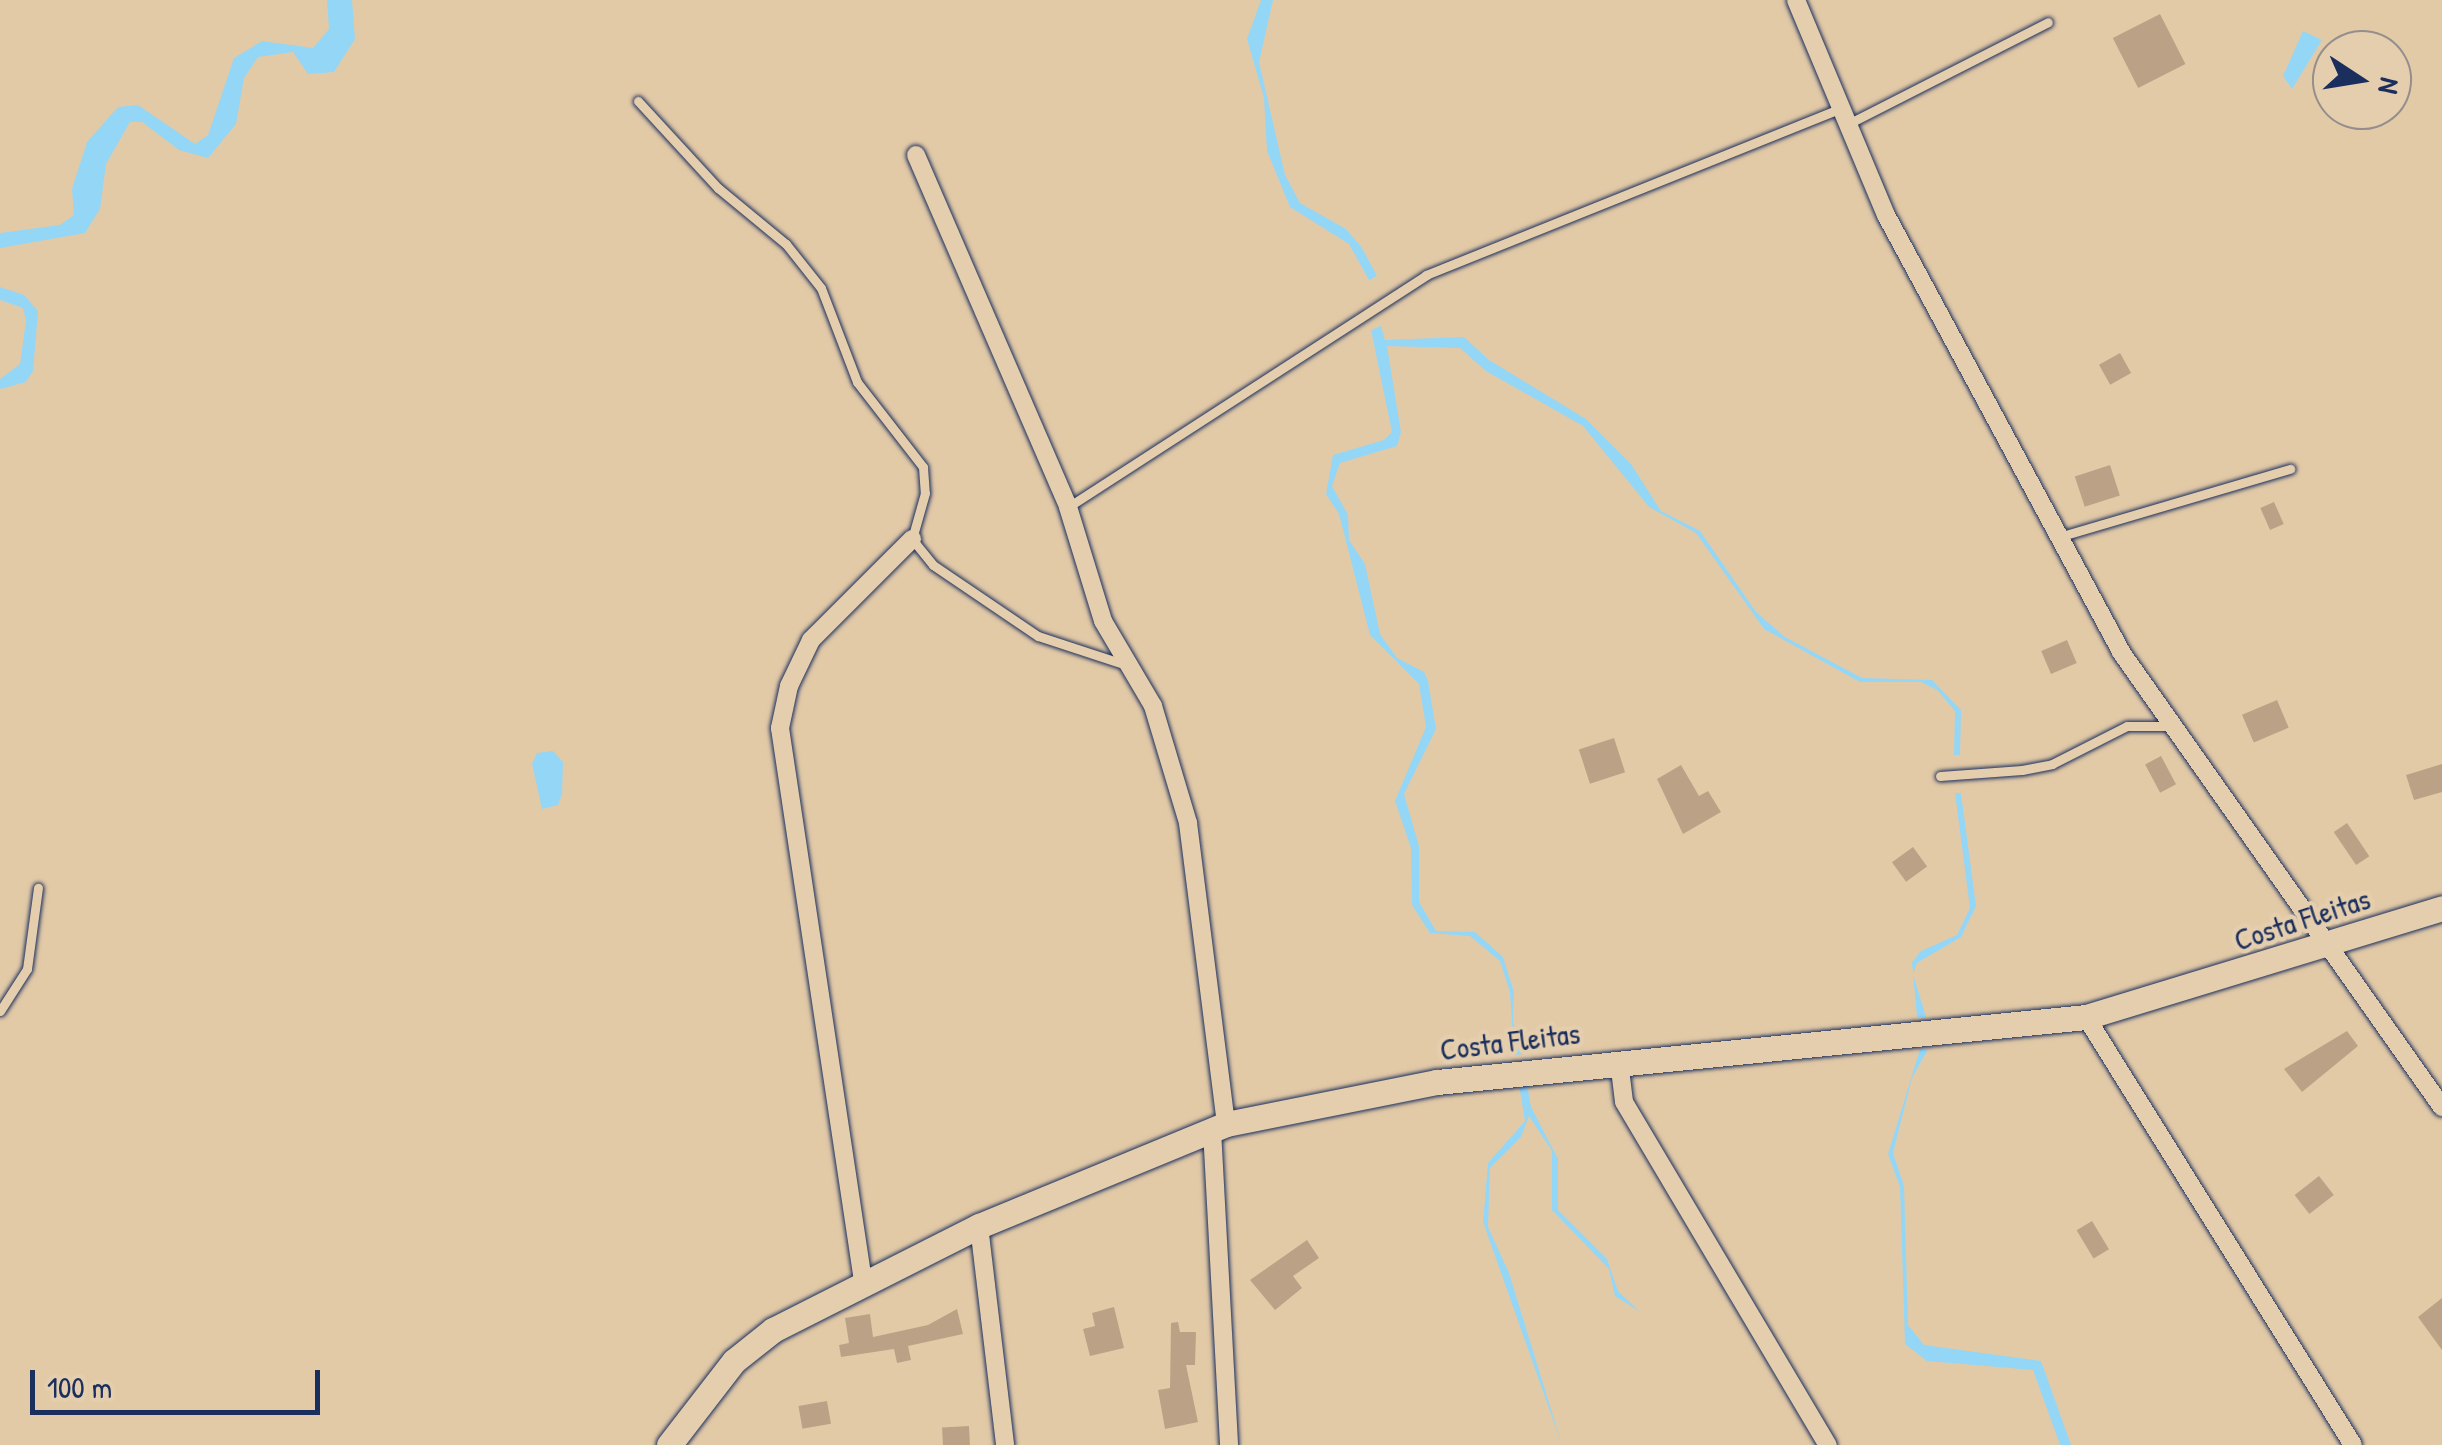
<!DOCTYPE html>
<html>
<head>
<meta charset="utf-8">
<style>
  body { margin:0 }
  #map { position:relative; width:2442px; height:1445px; overflow:hidden; background:#e3caa7; font-family:"Patrick Hand",sans-serif }
  div>[style] { position:absolute }
  [style*='--x'] { left:calc(var(--x)*1px); top:calc(var(--y)*1px); width:calc(var(--w)*1px); rotate:calc(var(--a)*1deg) }
  .water>* { inset:0; background:#94d6f6 }
  .building>* { inset:0; background:#bba287; transform-origin:0 0 }
  .roads { filter:drop-shadow(0 0 2px #1b2f5e) drop-shadow(0 0 2px #1b2f5e) }
  .lane>* { height:9px; margin:-4.5px; padding:0 4.5px; transform-origin:4.5px; border-radius:4.5px; background:#e4cead }
  .street>* { height:18px; margin:-9px; padding:0 9px; transform-origin:9px; border-radius:9px; background:#e4cead }
  .secondary>* { height:25px; margin:-12.5px; padding:0 12.5px; transform-origin:12.5px; border-radius:12.5px; background:#e4cead }
  span { translate:-50% -50%; white-space:nowrap; text-align:center; line-height:1.15; -webkit-text-stroke:9px #e4cead; paint-order:stroke }
  .street-label { font-size:30px; color:#1b2f5e }
  .north { position:absolute; left:2312px; top:30px; width:100px; height:100px; box-sizing:border-box; background:#e4cead; border:2px solid #948e8d; border-radius:50%; rotate:102deg; font-size:28px; font-weight:700; line-height:40px; text-align:center; color:#1b2f5e }
  .north::after { content:''; display:block; margin:auto; width:35px; height:45px; background:#1b2f5e; clip-path:polygon(50% 0,100% 100%,50% 72%,0 100%) }
  .scale { position:absolute; left:30px; top:1370px; width:290px; height:45px; box-sizing:border-box; border:5px solid #1b2f5e; border-top:0; padding-left:12px; font-size:30px; line-height:35px; white-space:nowrap; color:#1b2f5e; -webkit-text-stroke:8px #e4cead; paint-order:stroke }
</style>
</head>
<body>
<div id="map">
  <div class="water">
    <div style="clip-path:polygon(327px 0,352px 0,355px 39px,334px 72px,308px 74px,293px 52px,258px 57px,244px 78px,236px 124px,208px 158px,179px 150px,142px 122px,130px 122px,106px 164px,100px 209px,85px 233px,0 248px,0 233px,60px 225px,74px 215px,72px 189px,87px 142px,118px 107px,138px 105px,195px 144px,208px 135px,234px 58px,262px 41px,313px 48px,329px 29px)"></div>
    <div style="clip-path:polygon(1261px 0,1273px 0,1259px 62px,1285px 175px,1300px 203px,1346px 229px,1362px 248px,1377px 276px,1369px 280px,1349px 244px,1290px 207px,1267px 151px,1264px 98px,1247px 39px)"></div>
    <div style="clip-path:polygon(2303px 31px,2322px 40px,2292px 89px,2283px 76px)"></div>
    <div style="clip-path:polygon(0 287px,24px 295px,38px 311px,33px 371px,26px 382px,0 389px,0 379px,20px 364px,26px 321px,23px 308px,0 300px)"></div>
    <div style="clip-path:polygon(1381px 326px,1385px 340px,1464px 337px,1489px 360px,1586px 419px,1631px 464px,1661px 511px,1700px 531px,1756px 612px,1785px 637px,1862px 678px,1932px 680px,1961px 710px,1960px 755px,1954px 755px,1955px 711px,1937px 690px,1921px 682px,1860px 682px,1764px 629px,1696px 533px,1649px 507px,1583px 426px,1486px 371px,1460px 348px,1387px 346px,1401px 432px,1397px 446px,1340px 463px,1332px 486px,1348px 515px,1349px 540px,1365px 564px,1380px 634px,1397px 658px,1424px 672px,1428px 681px,1436px 729px,1404px 794px,1419px 846px,1419px 902px,1436px 931px,1475px 932px,1503px 957px,1514px 992px,1513px 1021px,1523px 1054px,1514px 1055px,1510px 992px,1500px 961px,1470px 936px,1430px 933px,1412px 905px,1411px 848px,1395px 801px,1426px 727px,1419px 684px,1370px 635px,1339px 514px,1326px 494px,1333px 455px,1384px 440px,1392px 432px,1371px 330px)"></div>
    <div style="clip-path:polygon(553px 751px,563px 762px,562px 794px,558px 805px,542px 809px,532px 764px,537px 753px)"></div>
    <div style="clip-path:polygon(1955px 793px,1961px 793px,1976px 906px,1961px 937px,1917px 963px,1913px 974px,1926px 1017px,1917px 1017px,1912px 962px,1921px 951px,1957px 935px,1970px 908px)"></div>
    <div style="clip-path:polygon(1920px 1049px,1928px 1049px,1912px 1078px,1893px 1153px,1904px 1186px,1908px 1325px,1924px 1345px,2041px 1361px,2071px 1445px,2060px 1445px,2033px 1370px,1927px 1361px,1905px 1344px,1900px 1187px,1888px 1154px)"></div>
    <div style="clip-path:polygon(1527px 1084px,1531px 1107px,1558px 1159px,1558px 1210px,1607px 1259px,1618px 1291px,1640px 1312px,1615px 1296px,1609px 1269px,1552px 1210px,1552px 1151px,1529px 1116px,1521px 1137px,1490px 1168px,1488px 1227px,1509px 1273px,1562px 1445px,1483px 1222px,1488px 1163px,1525px 1121px,1519px 1085px)"></div>
  </div>
  <div class="building">
    <div style="left:2160px;top:14px;width:56px;height:53px;rotate:63deg"></div>
    <div style="left:2120px;top:353px;width:23px;height:24px;rotate:61deg"></div>
    <div style="left:2110px;top:465px;width:32px;height:37px;rotate:72deg"></div>
    <div style="left:2274px;top:502px;width:24px;height:15px;rotate:66deg"></div>
    <div style="left:2067px;top:640px;width:25px;height:28px;rotate:67deg"></div>
    <div style="left:2277px;top:700px;width:30px;height:38px;rotate:67deg"></div>
    <div style="left:1614px;top:738px;width:36px;height:37px;rotate:72deg"></div>
    <div style="left:2161px;top:756px;width:32px;height:18px;rotate:62deg"></div>
    <div style="clip-path:polygon(2442px 764px,2442px 792px,2414px 800px,2406px 775px)"></div>
    <div style="clip-path:polygon(1681px 765px,1699px 796px,1708px 791px,1721px 812px,1683px 834px,1657px 779px)"></div>
    <div style="left:2347px;top:823px;width:40px;height:16px;rotate:56deg"></div>
    <div style="left:1913px;top:847px;width:24px;height:26px;rotate:54deg"></div>
    <div style="clip-path:polygon(2347px 1031px,2358px 1046px,2302px 1092px,2284px 1069px)"></div>
    <div style="left:2319px;top:1176px;width:24px;height:31px;rotate:52deg"></div>
    <div style="left:2092px;top:1221px;width:33px;height:18px;rotate:59deg"></div>
    <div style="clip-path:polygon(1307px 1240px,1319px 1258px,1293px 1276px,1302px 1288px,1275px 1310px,1250px 1280px)"></div>
    <div style="clip-path:polygon(2442px 1298px,2442px 1350px,2418px 1317px)"></div>
    <div style="clip-path:polygon(1114px 1307px,1124px 1348px,1090px 1356px,1083px 1329px,1095px 1326px,1092px 1313px)"></div>
    <div style="clip-path:polygon(957px 1309px,963px 1334px,908px 1346px,911px 1360px,897px 1363px,894px 1349px,841px 1357px,839px 1345px,849px 1343px,845px 1318px,870px 1314px,873px 1337px,928px 1325px)"></div>
    <div style="clip-path:polygon(1178px 1322px,1180px 1332px,1196px 1332px,1195px 1365px,1186px 1365px,1198px 1422px,1165px 1429px,1158px 1390px,1170px 1388px,1171px 1323px)"></div>
    <div style="left:827px;top:1401px;width:23px;height:29px;rotate:80deg"></div>
    <div style="left:969px;top:1426px;width:19px;height:27px;rotate:87deg"></div>
  </div>
  <div class="roads">
    <div class="lane">
      <div style="--x:638;--y:101;--w:118;--a:47.4"></div>
      <div style="--x:718;--y:188;--w:88;--a:39.5"></div>
      <div style="--x:786;--y:244;--w:56;--a:51.5"></div>
      <div style="--x:821;--y:288;--w:101;--a:69"></div>
      <div style="--x:857;--y:382;--w:108;--a:52.2"></div>
      <div style="--x:923;--y:467;--w:26;--a:86"></div>
      <div style="--x:925;--y:493;--w:48;--a:105.8"></div>
      <div style="--x:912;--y:539;--w:33;--a:51"></div>
      <div style="--x:933;--y:565;--w:127;--a:34.1"></div>
      <div style="--x:1038;--y:636;--w:93;--a:18.2"></div>
      <div style="--x:1850;--y:123;--w:222;--a:-27"></div>
      <div style="--x:1068;--y:507;--w:427;--a:-32.9"></div>
      <div style="--x:1426;--y:275;--w:450;--a:-21.9"></div>
      <div style="--x:2062;--y:536;--w:238;--a:-16.4"></div>
      <div style="--x:1940;--y:776;--w:82;--a:-4.2"></div>
      <div style="--x:2022;--y:770;--w:31;--a:-11"></div>
      <div style="--x:2052;--y:764;--w:84;--a:-26.9"></div>
      <div style="--x:2127;--y:726;--w:44;--a:0"></div>
      <div style="--x:0;--y:1011;--w:50;--a:-57.3"></div>
      <div style="--x:27;--y:969;--w:82;--a:-82.3"></div>
    </div>
    <div class="street">
      <div style="--x:1796;--y:0;--w:233;--a:67.3"></div>
      <div style="--x:1886;--y:215;--w:496;--a:61.7"></div>
      <div style="--x:2121;--y:652;--w:557;--a:54.8"></div>
      <div style="--x:916;--y:155;--w:383;--a:66.6"></div>
      <div style="--x:1068;--y:507;--w:119;--a:72.9"></div>
      <div style="--x:1103;--y:621;--w:99;--a:59.5"></div>
      <div style="--x:1153;--y:706;--w:122;--a:73.3"></div>
      <div style="--x:1188;--y:823;--w:303;--a:82.8"></div>
      <div style="--x:2086;--y:1017;--w:504;--a:58.04"></div>
      <div style="--x:1619;--y:1061;--w:41;--a:83"></div>
      <div style="--x:1624;--y:1102;--w:399;--a:59.3"></div>
      <div style="--x:1212;--y:1130;--w:315;--a:86.9"></div>
      <div style="--x:979;--y:1226;--w:221;--a:83.2"></div>
      <div style="--x:863;--y:1281;--w:559;--a:-98.54"></div>
      <div style="--x:780;--y:728;--w:43;--a:-77.9"></div>
      <div style="--x:789;--y:686;--w:51;--a:-64.4"></div>
      <div style="--x:811;--y:640;--w:143;--a:-45"></div>
    </div>
    <div class="secondary">
      <div style="--x:669;--y:1445;--w:106;--a:-52.3"></div>
      <div style="--x:734;--y:1361;--w:50;--a:-38.5"></div>
      <div style="--x:773;--y:1330;--w:231;--a:-26.8"></div>
      <div style="--x:979;--y:1226;--w:267;--a:-22.4"></div>
      <div style="--x:1226;--y:1124;--w:215;--a:-11.3"></div>
      <div style="--x:1437;--y:1082;--w:652;--a:-5.72"></div>
      <div style="--x:2086;--y:1017;--w:372;--a:-17"></div>
    </div>
  </div>
  <div class="street-label">
    <span style="left:2302px;top:919px;rotate:-18deg">Costa Fleitas</span>
    <span style="left:1510px;top:1041px;rotate:-7deg">Costa Fleitas</span>
  </div>
  <div class="north">N</div>
  <div class="scale">100 m</div>
</div>
</body>
</html>
